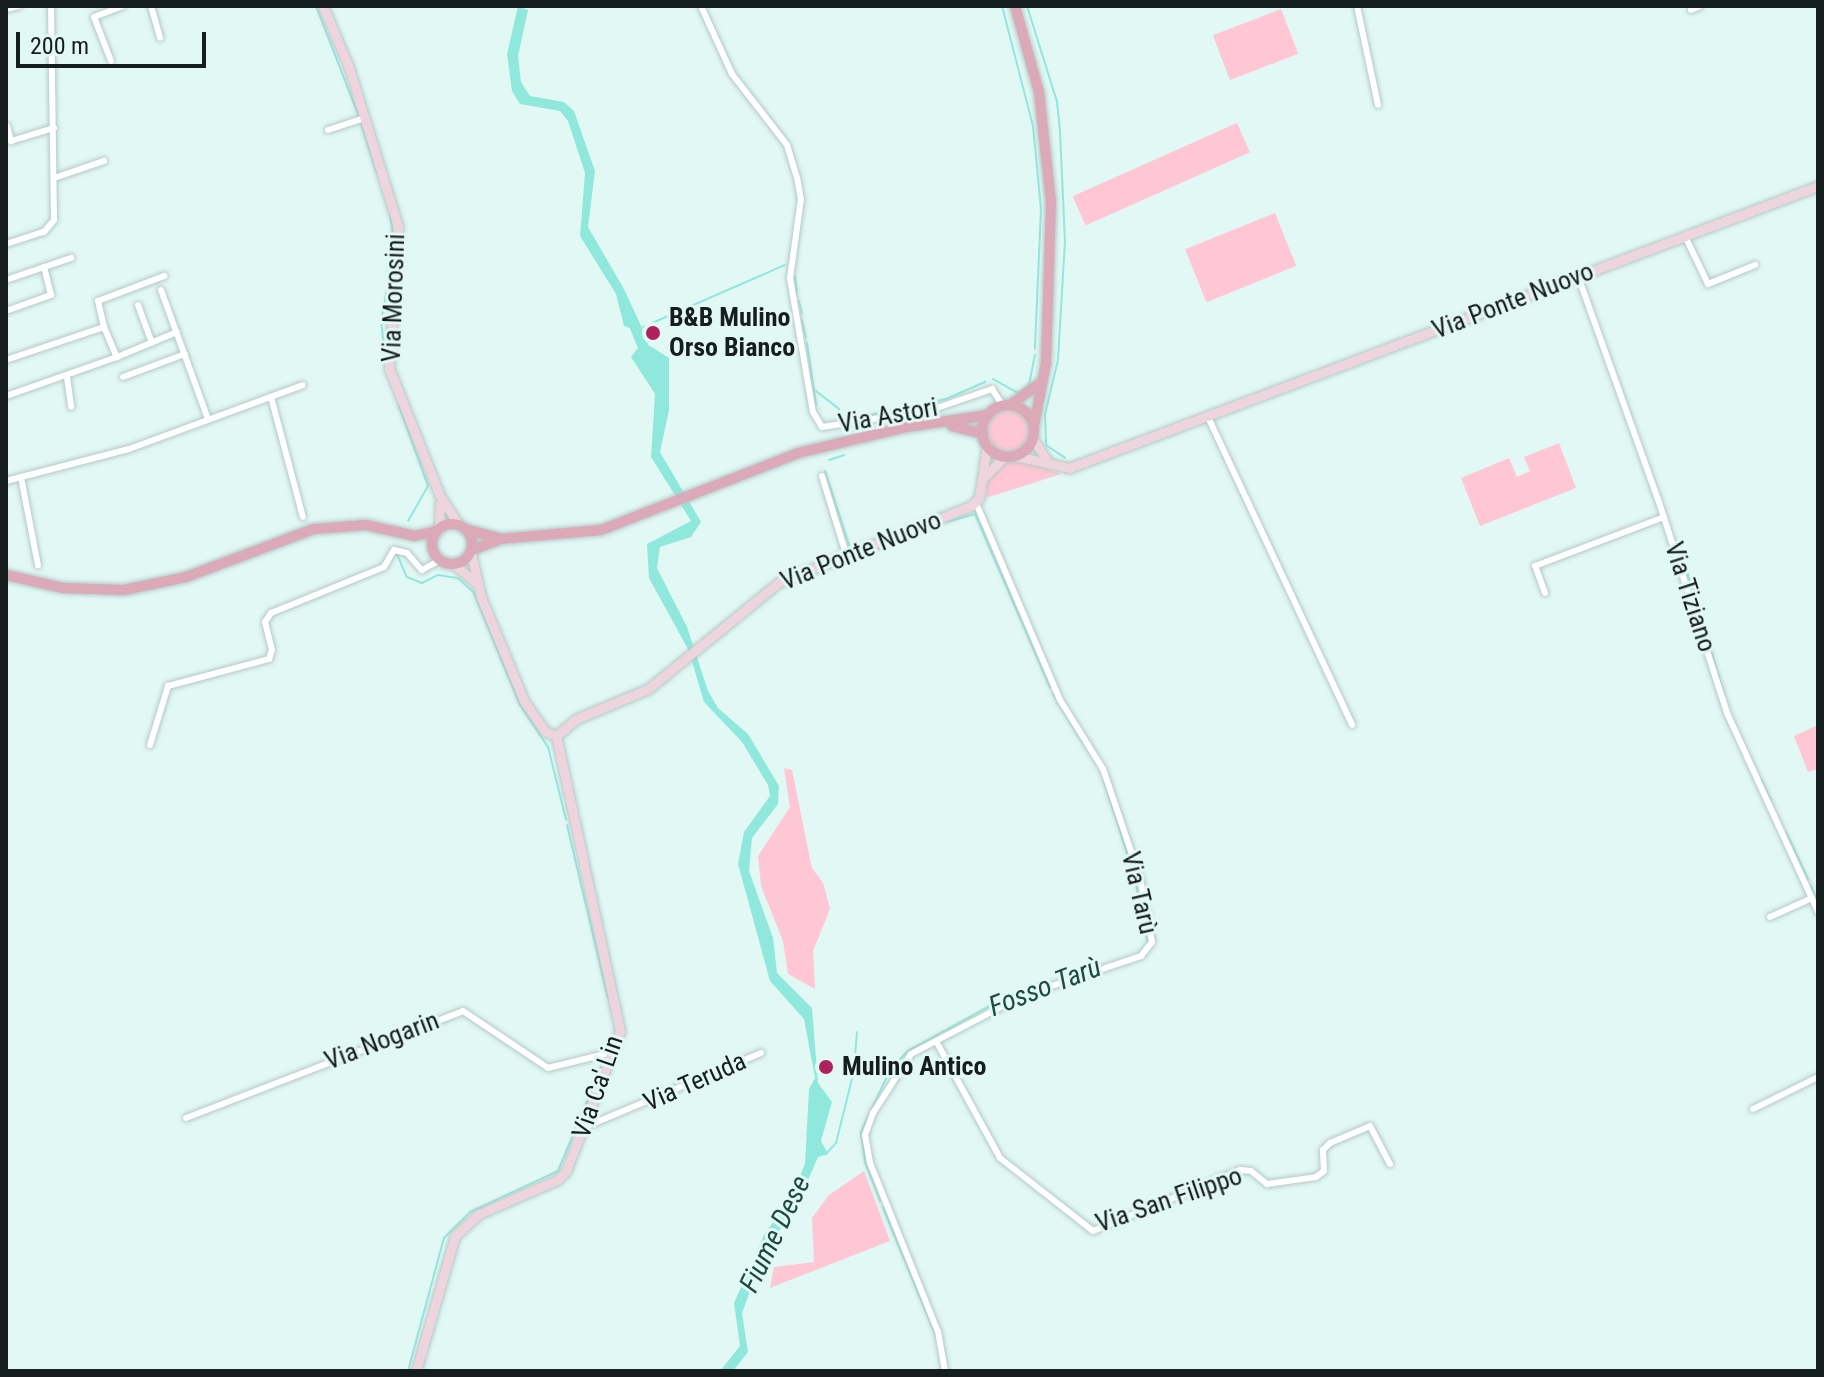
<!DOCTYPE html>
<html>
<head>
<meta charset="utf-8">
<style>
  body { margin:0 }
  #map { position:relative; width:1824px; height:1377px; overflow:hidden; background:#e2f8f4; font-family:"Roboto Condensed",sans-serif }
  div>[style] { position:absolute }
  [style*='--x'] { left:calc(var(--x)*1px); top:calc(var(--y)*1px); width:calc(var(--w)*1px); rotate:calc(var(--a)*1deg) }
  .green>* { inset:0; background:#ffc7d5; transform-origin:0 0 }
  .round { border-radius:50% }
  .water>* { inset:0; background:#90e8dd }
  .stream>* { height:2px; margin:-1px; padding:0 1px; transform-origin:1px; border-radius:1px; background:#90e8dd }
  .river>* { height:11px; margin:-5.5px; padding:0 5.5px; transform-origin:5.5px; border-radius:5.5px; background:#90e8dd }
  .roads { filter:drop-shadow(0 0 2px #b5c9c6) drop-shadow(0 0 2px #b5c9c6) }
  .street>* { height:6px; margin:-3px; padding:0 3px; transform-origin:3px; border-radius:3px; background:#fff }
  .secondary>* { height:9px; margin:-4.5px; padding:0 4.5px; transform-origin:4.5px; border-radius:4.5px; background:#eed4dc }
  .primary>* { height:10px; margin:-5px; padding:0 5px; transform-origin:5px; border-radius:5px; background:#dca9b8 }
  .primary>.ring { margin:-5px; padding:0; box-sizing:content-box; background:none; border:10px solid #dca9b8; border-radius:50% }
  .dots>* { width:22px; height:22px; translate:-50% -50%; box-sizing:border-box; border:4px solid #e2f8f4; border-radius:50% }
  span { translate:-50% -50%; white-space:nowrap; text-align:center; line-height:1.15; -webkit-text-stroke:6px #e2f8f4; paint-order:stroke }
  .street-label { font-size:26px; color:#161e1d }
  .poi-label { font-size:26px; color:#161e1d; font-weight:700 }
  .left { translate:0 -50%; text-align:left }
  .water-label { font-size:28px; color:#204844; font-style:italic }
  .frame { position:absolute; inset:0; border:8px solid #161e1d; pointer-events:none }
  .scale { position:absolute; left:16px; top:32px; width:190px; height:36px; box-sizing:border-box; border:4px solid #161e1d; border-top:0; padding-left:10px; font-size:24px; line-height:28px; white-space:nowrap; color:#161e1d; -webkit-text-stroke:6px #e2f8f4; paint-order:stroke }
</style>
</head>
<body>
<div id="map">
  <div class="green">
    <div style="left:1281px;top:9px;width:48px;height:73px;rotate:69deg"></div>
    <div style="left:1237px;top:123px;width:32px;height:180px;rotate:66deg"></div>
    <div style="left:1275px;top:213px;width:57px;height:97px;rotate:68deg"></div>
    <div class="round" style="left:985px;top:407px;width:48px;height:48px"></div>
    <div style="clip-path:polygon(1559px 443px,1576px 488px,1480px 526px,1461px 478px,1509px 458px,1517px 477px,1530px 471px,1524px 457px)"></div>
    <div style="clip-path:polygon(1025px 461px,1061px 474px,986px 498px,987px 479px,1000px 464px)"></div>
    <div style="clip-path:polygon(1818px 725px,1818px 769px,1808px 772px,1794px 736px)"></div>
    <div style="clip-path:polygon(784px 768px,792px 770px,812px 868px,823px 883px,830px 909px,813px 951px,815px 989px,788px 974px,783px 941px,761px 886px,758px 856px,790px 807px)"></div>
    <div style="clip-path:polygon(864px 1171px,890px 1241px,770px 1288px,774px 1267px,814px 1262px,812px 1218px,829px 1195px)"></div>
  </div>
  <div class="water">
    <div style="clip-path:polygon(518px 6px,528px 10px,518px 56px,521px 82px,530px 96px,564px 102px,574px 111px,595px 171px,588px 227px,624px 289px,643px 330px,639px 331px,624px 326px,616px 294px,580px 236px,585px 173px,568px 121px,560px 111px,520px 104px,512px 91px,507px 54px)"></div>
    <div style="clip-path:polygon(650px 346px,669px 358px,669px 410px,660px 452px,701px 522px,691px 537px,660px 547px,657px 568px,687px 627px,708px 691px,718px 708px,748px 734px,779px 786px,778px 804px,752px 838px,749px 871px,773px 938px,777px 973px,812px 1008px,818px 1083px,832px 1102px,821px 1141px,828px 1154px,818px 1157px,799px 1201px,764px 1254px,742px 1313px,748px 1352px,733px 1371px,720px 1371px,740px 1346px,734px 1303px,764px 1235px,791px 1197px,805px 1164px,809px 1089px,815px 1078px,804px 1019px,770px 981px,738px 864px,744px 832px,770px 796px,768px 785px,742px 742px,704px 702px,689px 651px,649px 578px,647px 544px,691px 521px,651px 457px,655px 394px,631px 357px,637px 349px)"></div>
  </div>
  <div class="stream">
    <div style="--x:316;--y:6;--w:119;--a:68.8"></div>
    <div style="--x:1002;--y:6;--w:124;--a:75.5"></div>
    <div style="--x:1033;--y:126;--w:83;--a:84.5"></div>
    <div style="--x:1041;--y:209;--w:140;--a:92.5"></div>
    <div style="--x:1027;--y:6;--w:101;--a:72.6"></div>
    <div style="--x:1057;--y:102;--w:30;--a:84"></div>
    <div style="--x:1060;--y:132;--w:109;--a:87.4"></div>
    <div style="--x:1065;--y:241;--w:119;--a:93.4"></div>
    <div style="--x:1058;--y:360;--w:56;--a:103.5"></div>
    <div style="--x:1045;--y:414;--w:31;--a:88"></div>
    <div style="--x:1046;--y:445;--w:23;--a:34"></div>
    <div style="--x:361;--y:123;--w:53;--a:72.6"></div>
    <div style="--x:390;--y:214;--w:21;--a:82"></div>
    <div style="--x:795;--y:276;--w:16;--a:83"></div>
    <div style="--x:799;--y:301;--w:13;--a:77"></div>
    <div style="--x:802;--y:320;--w:18;--a:77"></div>
    <div style="--x:643;--y:327;--w:155;--a:-23.6"></div>
    <div style="--x:807;--y:343;--w:62;--a:81.6"></div>
    <div style="--x:385;--y:354;--w:32;--a:-97"></div>
    <div style="--x:381;--y:322;--w:57;--a:-79.9"></div>
    <div style="--x:993;--y:379;--w:29;--a:29"></div>
    <div style="--x:1018;--y:393;--w:14;--a:-36"></div>
    <div style="--x:1029;--y:385;--w:31;--a:-79"></div>
    <div style="--x:816;--y:391;--w:29;--a:38"></div>
    <div style="--x:839;--y:409;--w:9;--a:77"></div>
    <div style="--x:399;--y:406;--w:85;--a:70.1"></div>
    <div style="--x:428;--y:486;--w:40;--a:119.7"></div>
    <div style="--x:852;--y:419;--w:96;--a:-12"></div>
    <div style="--x:946;--y:399;--w:43;--a:-23.6"></div>
    <div style="--x:829;--y:460;--w:16;--a:-18"></div>
    <div style="--x:825;--y:471;--w:81;--a:72"></div>
    <div style="--x:947;--y:522;--w:29;--a:-16"></div>
    <div style="--x:975;--y:514;--w:189;--a:66.6"></div>
    <div style="--x:868;--y:552;--w:23;--a:-20"></div>
    <div style="--x:397;--y:554;--w:25;--a:67"></div>
    <div style="--x:407;--y:577;--w:16;--a:22"></div>
    <div style="--x:422;--y:583;--w:18;--a:-27"></div>
    <div style="--x:438;--y:575;--w:20;--a:9"></div>
    <div style="--x:458;--y:578;--w:22;--a:43"></div>
    <div style="--x:474;--y:593;--w:121;--a:67.7"></div>
    <div style="--x:520;--y:705;--w:50;--a:56.3"></div>
    <div style="--x:548;--y:747;--w:75;--a:76.1"></div>
    <div style="--x:1685;--y:566;--w:25;--a:72"></div>
    <div style="--x:1695;--y:598;--w:25;--a:72"></div>
    <div style="--x:1705;--y:630;--w:67;--a:73.5"></div>
    <div style="--x:1053;--y:694;--w:59;--a:58.2"></div>
    <div style="--x:1761;--y:779;--w:23;--a:65"></div>
    <div style="--x:1104;--y:781;--w:102;--a:72.3"></div>
    <div style="--x:567;--y:825;--w:178;--a:76.7"></div>
    <div style="--x:1786;--y:832;--w:52;--a:64.9"></div>
    <div style="--x:1136;--y:884;--w:58;--a:78.1"></div>
    <div style="--x:1811;--y:886;--w:19;--a:69"></div>
    <div style="--x:854;--y:1067;--w:35;--a:-85"></div>
    <div style="--x:892;--y:1067;--w:23;--a:-45"></div>
    <div style="--x:908;--y:1051;--w:112;--a:-28.9"></div>
    <div style="--x:1006;--y:997;--w:30;--a:-15"></div>
    <div style="--x:826;--y:1154;--w:15;--a:-48"></div>
    <div style="--x:836;--y:1143;--w:74;--a:-76"></div>
    <div style="--x:880;--y:1201;--w:42;--a:-111"></div>
    <div style="--x:865;--y:1162;--w:30;--a:-98"></div>
    <div style="--x:861;--y:1132;--w:68;--a:-64.9"></div>
    <div style="--x:883;--y:1208;--w:139;--a:67.5"></div>
    <div style="--x:408;--y:1371;--w:138;--a:-74.9"></div>
    <div style="--x:444;--y:1238;--w:37;--a:-45"></div>
    <div style="--x:470;--y:1212;--w:97;--a:-25"></div>
    <div style="--x:558;--y:1171;--w:122;--a:-67.4"></div>
  </div>
  <div class="river">
    <div style="--x:632;--y:320;--w:42;--a:67.7"></div>
  </div>
  <div class="roads">
    <div class="street">
      <div style="--x:151;--y:6;--w:33;--a:74"></div>
      <div style="--x:701;--y:6;--w:75;--a:65.5"></div>
      <div style="--x:732;--y:74;--w:90;--a:52.2"></div>
      <div style="--x:787;--y:145;--w:34;--a:73"></div>
      <div style="--x:797;--y:177;--w:22;--a:80"></div>
      <div style="--x:801;--y:199;--w:80;--a:97.9"></div>
      <div style="--x:790;--y:278;--w:136;--a:80.3"></div>
      <div style="--x:813;--y:412;--w:17;--a:59"></div>
      <div style="--x:822;--y:427;--w:110;--a:-8.9"></div>
      <div style="--x:931;--y:410;--w:65;--a:-19"></div>
      <div style="--x:992;--y:389;--w:20;--a:57"></div>
      <div style="--x:1357;--y:6;--w:101;--a:78"></div>
      <div style="--x:6;--y:9;--w:13;--a:-13"></div>
      <div style="--x:1691;--y:10;--w:10;--a:-24"></div>
      <div style="--x:111;--y:61;--w:47;--a:-111.1"></div>
      <div style="--x:94;--y:17;--w:31;--a:-21"></div>
      <div style="--x:7;--y:126;--w:16;--a:75"></div>
      <div style="--x:11;--y:141;--w:45;--a:-16.8"></div>
      <div style="--x:328;--y:130;--w:39;--a:-18"></div>
      <div style="--x:54;--y:178;--w:53;--a:-18.8"></div>
      <div style="--x:1685;--y:236;--w:53;--a:64.4"></div>
      <div style="--x:1708;--y:284;--w:51;--a:-22"></div>
      <div style="--x:6;--y:244;--w:40;--a:-18"></div>
      <div style="--x:44;--y:232;--w:16;--a:-50"></div>
      <div style="--x:54;--y:220;--w:214;--a:-90.8"></div>
      <div style="--x:1578;--y:276;--w:237;--a:70.3"></div>
      <div style="--x:1658;--y:499;--w:225;--a:72.1"></div>
      <div style="--x:1727;--y:713;--w:219;--a:65.4"></div>
      <div style="--x:6;--y:280;--w:69;--a:-18.7"></div>
      <div style="--x:161;--y:290;--w:137;--a:70"></div>
      <div style="--x:138;--y:305;--w:40;--a:69.8"></div>
      <div style="--x:6;--y:311;--w:48;--a:-19.6"></div>
      <div style="--x:51;--y:295;--w:29;--a:-104"></div>
      <div style="--x:104;--y:327;--w:27;--a:-103"></div>
      <div style="--x:98;--y:301;--w:71;--a:-20.7"></div>
      <div style="--x:117;--y:357;--w:65;--a:-22.6"></div>
      <div style="--x:6;--y:360;--w:103;--a:-18.6"></div>
      <div style="--x:104;--y:327;--w:33;--a:67"></div>
      <div style="--x:117;--y:357;--w:118;--a:160.6"></div>
      <div style="--x:67;--y:377;--w:30;--a:82"></div>
      <div style="--x:123;--y:377;--w:66;--a:-20.4"></div>
      <div style="--x:271;--y:397;--w:124;--a:75.1"></div>
      <div style="--x:1208;--y:417;--w:340;--a:64.9"></div>
      <div style="--x:822;--y:476;--w:82;--a:72.9"></div>
      <div style="--x:21;--y:477;--w:90;--a:79.1"></div>
      <div style="--x:6;--y:481;--w:127;--a:-14.6"></div>
      <div style="--x:129;--y:449;--w:185;--a:-20.2"></div>
      <div style="--x:1545;--y:593;--w:29;--a:-110"></div>
      <div style="--x:1535;--y:566;--w:138;--a:-20.8"></div>
      <div style="--x:150;--y:745;--w:62;--a:-73"></div>
      <div style="--x:168;--y:686;--w:105;--a:-15"></div>
      <div style="--x:269;--y:659;--w:9;--a:-72"></div>
      <div style="--x:272;--y:650;--w:29;--a:-104"></div>
      <div style="--x:265;--y:622;--w:11;--a:-56"></div>
      <div style="--x:271;--y:613;--w:122;--a:-22.2"></div>
      <div style="--x:384;--y:567;--w:20;--a:-60"></div>
      <div style="--x:394;--y:550;--w:13;--a:13"></div>
      <div style="--x:407;--y:553;--w:23;--a:49"></div>
      <div style="--x:422;--y:570;--w:21;--a:-29"></div>
      <div style="--x:1770;--y:917;--w:46;--a:-24.3"></div>
      <div style="--x:936;--y:1041;--w:133;--a:61.3"></div>
      <div style="--x:1000;--y:1158;--w:118;--a:38.1"></div>
      <div style="--x:1093;--y:1231;--w:159;--a:-22.5"></div>
      <div style="--x:1240;--y:1170;--w:11;--a:5"></div>
      <div style="--x:1251;--y:1171;--w:21;--a:39"></div>
      <div style="--x:1267;--y:1184;--w:49;--a:-8.1"></div>
      <div style="--x:1316;--y:1177;--w:10;--a:-37"></div>
      <div style="--x:1324;--y:1171;--w:21;--a:-93"></div>
      <div style="--x:1323;--y:1150;--w:10;--a:-45"></div>
      <div style="--x:1330;--y:1143;--w:43;--a:-23"></div>
      <div style="--x:1370;--y:1126;--w:43;--a:62.2"></div>
      <div style="--x:1753;--y:1109;--w:72;--a:-26.2"></div>
      <div style="--x:186;--y:1118;--w:297;--a:-21.1"></div>
      <div style="--x:463;--y:1011;--w:102;--a:33.8"></div>
      <div style="--x:548;--y:1068;--w:67;--a:-13.8"></div>
      <div style="--x:585;--y:1127;--w:191;--a:-22.8"></div>
      <div style="--x:945;--y:1371;--w:40;--a:-100"></div>
      <div style="--x:938;--y:1332;--w:182;--a:-111.9"></div>
      <div style="--x:870;--y:1163;--w:28;--a:-100"></div>
      <div style="--x:865;--y:1135;--w:23;--a:-70"></div>
      <div style="--x:873;--y:1113;--w:70;--a:-57.2"></div>
      <div style="--x:911;--y:1054;--w:125;--a:-27.6"></div>
      <div style="--x:1022;--y:996;--w:126;--a:-18.6"></div>
      <div style="--x:1141;--y:956;--w:18;--a:-52"></div>
      <div style="--x:1152;--y:942;--w:65;--a:-100.6"></div>
      <div style="--x:1140;--y:878;--w:115;--a:-108.7"></div>
      <div style="--x:1103;--y:769;--w:81;--a:-121.9"></div>
      <div style="--x:1060;--y:700;--w:214;--a:-113.1"></div>
    </div>
    <div class="secondary">
      <div style="--x:323;--y:6;--w:67;--a:67.2"></div>
      <div style="--x:349;--y:68;--w:165;--a:72.8"></div>
      <div style="--x:398;--y:226;--w:142;--a:93.6"></div>
      <div style="--x:389;--y:368;--w:138;--a:68.3"></div>
      <div style="--x:440;--y:496;--w:35;--a:57"></div>
      <div style="--x:1033;--y:439;--w:30;--a:57"></div>
      <div style="--x:1016;--y:456;--w:54;--a:12.8"></div>
      <div style="--x:1069;--y:468;--w:800;--a:-20.63"></div>
      <div style="--x:983;--y:478;--w:30;--a:-45"></div>
      <div style="--x:439;--y:529;--w:25;--a:-88"></div>
      <div style="--x:471;--y:553;--w:45;--a:77.2"></div>
      <div style="--x:481;--y:597;--w:113;--a:67.5"></div>
      <div style="--x:524;--y:701;--w:37;--a:55"></div>
      <div style="--x:545;--y:731;--w:12;--a:24"></div>
      <div style="--x:454;--y:564;--w:30;--a:41"></div>
      <div style="--x:556;--y:736;--w:26;--a:-40"></div>
      <div style="--x:576;--y:719;--w:78;--a:-22.6"></div>
      <div style="--x:648;--y:689;--w:169;--a:-39.2"></div>
      <div style="--x:779;--y:582;--w:206;--a:-21.6"></div>
      <div style="--x:971;--y:506;--w:11;--a:-45"></div>
      <div style="--x:979;--y:498;--w:54;--a:-81.4"></div>
      <div style="--x:416;--y:1371;--w:141;--a:-73.9"></div>
      <div style="--x:455;--y:1236;--w:33;--a:-43"></div>
      <div style="--x:479;--y:1214;--w:85;--a:-23.6"></div>
      <div style="--x:557;--y:1180;--w:13;--a:-45"></div>
      <div style="--x:566;--y:1171;--w:150;--a:-68.9"></div>
      <div style="--x:620;--y:1031;--w:302;--a:-102.2"></div>
    </div>
    <div class="primary">
      <div style="--x:1015;--y:6;--w:89;--a:74.4"></div>
      <div style="--x:1039;--y:92;--w:111;--a:83.8"></div>
      <div style="--x:1051;--y:202;--w:161;--a:91.8"></div>
      <div style="--x:1046;--y:363;--w:64;--a:100.8"></div>
      <div style="--x:1010;--y:405;--w:39;--a:-36"></div>
      <div class="ring" style="left:982px;top:405px;width:42px;height:42px"></div>
      <div style="--x:952;--y:426;--w:32;--a:14"></div>
      <div class="ring" style="left:432px;top:524px;width:30px;height:30px"></div>
      <div style="--x:465;--y:529;--w:34;--a:15"></div>
      <div style="--x:472;--y:550;--w:30;--a:-21"></div>
      <div style="--x:500;--y:539;--w:101;--a:-5.1"></div>
      <div style="--x:601;--y:530;--w:212;--a:-21.3"></div>
      <div style="--x:798;--y:453;--w:111;--a:-13.5"></div>
      <div style="--x:906;--y:427;--w:83;--a:-8.3"></div>
      <div style="--x:6;--y:575;--w:58;--a:12.8"></div>
      <div style="--x:63;--y:588;--w:61;--a:1.9"></div>
      <div style="--x:124;--y:590;--w:63;--a:-11.8"></div>
      <div style="--x:186;--y:577;--w:137;--a:-20.6"></div>
      <div style="--x:314;--y:529;--w:52;--a:-4.4"></div>
      <div style="--x:366;--y:525;--w:50;--a:12.7"></div>
      <div style="--x:415;--y:536;--w:23;--a:-13"></div>
    </div>
  </div>
  <div class="dots">
    <div style="left:653px;top:333px;background:#ae215c"></div>
    <div style="left:826px;top:1067px;background:#ae215c"></div>
  </div>
  <div class="street-label">
    <span style="left:394px;top:298px;rotate:-88deg">Via Morosini</span>
    <span style="left:1513px;top:301px;rotate:-21deg">Via Ponte Nuovo</span>
    <span style="left:888px;top:416px;rotate:-10deg">Via Astori</span>
    <span style="left:861px;top:551px;rotate:-22deg">Via Ponte Nuovo</span>
    <span style="left:1690px;top:597px;rotate:72deg">Via Tiziano</span>
    <span style="left:1139px;top:893px;rotate:77deg">Via Tarù</span>
    <span style="left:382px;top:1041px;rotate:-21deg">Via Nogarin</span>
    <span style="left:695px;top:1082px;rotate:-24deg">Via Teruda</span>
    <span style="left:598px;top:1087px;rotate:-71deg">Via Ca' Lin</span>
    <span style="left:1169px;top:1200px;rotate:-19deg">Via San Filippo</span>
  </div>
  <div class="poi-label">
    <span class="left" style="left:669px;top:333px">B&amp;B Mulino<br>Orso Bianco</span>
    <span class="left" style="left:842px;top:1067px">Mulino Antico</span>
  </div>
  <div class="water-label">
    <span style="left:1045px;top:987px;rotate:-21deg">Fosso Tarù</span>
    <span style="left:775px;top:1234px;rotate:-64deg">Fiume Dese</span>
  </div>
  <div class="frame"></div>
  <div class="scale">200 m</div>
</div>
</body>
</html>
